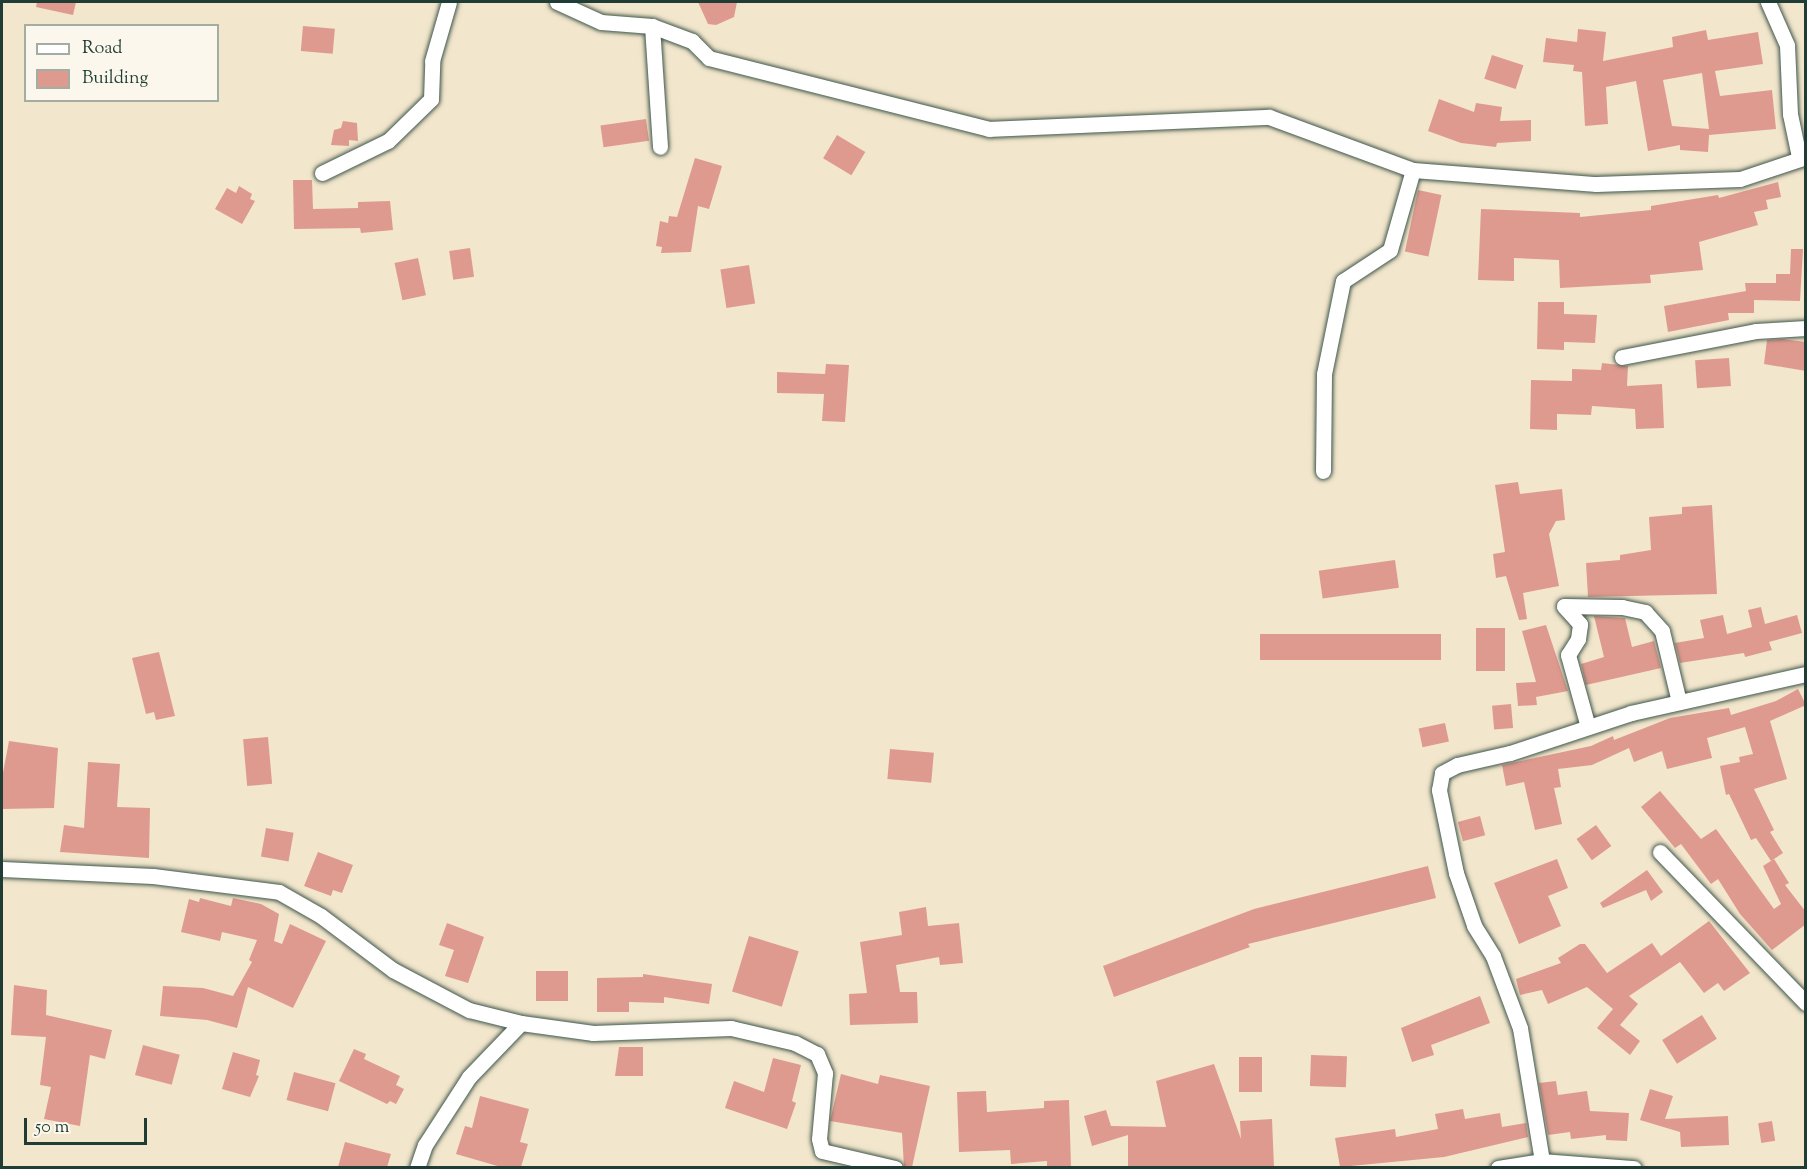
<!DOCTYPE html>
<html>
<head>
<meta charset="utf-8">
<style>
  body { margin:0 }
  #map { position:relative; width:1807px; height:1169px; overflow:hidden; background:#f2e6cc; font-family:"Sorts Mill Goudy",serif }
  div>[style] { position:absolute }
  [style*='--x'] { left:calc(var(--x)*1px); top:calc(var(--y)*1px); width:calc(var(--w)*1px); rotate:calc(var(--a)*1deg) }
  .building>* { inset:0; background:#df9a8f; transform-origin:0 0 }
  .roads { filter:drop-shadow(0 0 2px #3f564b) drop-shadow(0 0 2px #3f564b) }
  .minor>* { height:15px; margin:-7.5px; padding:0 7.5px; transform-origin:7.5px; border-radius:7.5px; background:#fff }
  span { translate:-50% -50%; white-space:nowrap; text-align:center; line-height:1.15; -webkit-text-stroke:4.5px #fbf7ec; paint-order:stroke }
  .frame { position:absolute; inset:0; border:3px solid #1f3d34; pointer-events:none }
  .legend { position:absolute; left:24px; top:24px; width:195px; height:78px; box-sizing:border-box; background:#fbf7ec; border:2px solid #a3ada2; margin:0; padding:8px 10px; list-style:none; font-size:18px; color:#1f3d34 }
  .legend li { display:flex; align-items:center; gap:12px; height:30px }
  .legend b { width:30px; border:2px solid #a3ada2 }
  .scale { position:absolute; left:24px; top:1118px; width:123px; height:27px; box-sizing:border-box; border:3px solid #1f3d34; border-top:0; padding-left:8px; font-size:18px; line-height:21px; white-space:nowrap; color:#1f3d34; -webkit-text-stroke:4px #fbf7ec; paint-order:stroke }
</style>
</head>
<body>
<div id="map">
  <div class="building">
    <div style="clip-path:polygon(37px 2px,76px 2px,73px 15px,36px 7px)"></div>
    <div style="clip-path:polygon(698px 2px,737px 2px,734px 17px,716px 25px,708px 24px)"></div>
    <div style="left:303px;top:26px;width:32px;height:25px;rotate:5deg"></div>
    <div style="clip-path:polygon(evenodd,1578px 29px,1606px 32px,1603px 61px,1673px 47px,1672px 37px,1706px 30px,1708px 40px,1758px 32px,1763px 64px,1715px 71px,1720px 96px,1772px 90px,1776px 129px,1709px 135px,1708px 152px,1680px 150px,1680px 145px,1648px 151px,1636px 81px,1606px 87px,1608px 124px,1585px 126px,1582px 72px,1573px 71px,1574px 65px,1543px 62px,1546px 38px,1577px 42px,1578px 29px,1702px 73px,1709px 129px,1672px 126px,1663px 80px,1702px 73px)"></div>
    <div style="left:1492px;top:55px;width:33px;height:25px;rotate:18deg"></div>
    <div style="clip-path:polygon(1439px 99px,1474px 112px,1476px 103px,1502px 107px,1500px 121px,1531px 120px,1531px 141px,1497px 143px,1496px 147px,1461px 143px,1428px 131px)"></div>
    <div style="left:646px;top:119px;width:22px;height:46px;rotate:82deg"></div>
    <div style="clip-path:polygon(343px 121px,357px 123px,358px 141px,349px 140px,349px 146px,331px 145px,334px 130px,341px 128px)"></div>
    <div style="left:837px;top:135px;width:33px;height:27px;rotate:31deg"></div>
    <div style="clip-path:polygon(695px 158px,722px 166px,709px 209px,698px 206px,691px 252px,661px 253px,662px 247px,656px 246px,660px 221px,668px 223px,669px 216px,677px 217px)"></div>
    <div style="clip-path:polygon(293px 180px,312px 180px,313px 209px,358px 208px,358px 202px,390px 201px,393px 230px,361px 233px,360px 228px,294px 229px)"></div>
    <div style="clip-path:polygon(1778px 182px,1781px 197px,1766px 200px,1768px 209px,1754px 212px,1758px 225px,1699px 242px,1703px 270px,1650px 275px,1651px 283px,1560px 288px,1559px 260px,1514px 258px,1514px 281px,1478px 280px,1481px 209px,1580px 213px,1580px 217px,1651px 210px,1651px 206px,1718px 195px,1719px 198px)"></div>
    <div style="clip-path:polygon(239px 186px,252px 194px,250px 199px,255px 201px,242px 224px,215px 209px,227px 188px,236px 193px)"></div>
    <div style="left:1418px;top:190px;width:24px;height:63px;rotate:12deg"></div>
    <div style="left:470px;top:248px;width:29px;height:21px;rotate:82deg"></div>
    <div style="clip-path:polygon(1791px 249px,1803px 249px,1800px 301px,1754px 300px,1754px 313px,1728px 313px,1729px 320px,1668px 332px,1664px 306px,1746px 291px,1745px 283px,1776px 283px,1776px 274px,1790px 274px)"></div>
    <div style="left:418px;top:258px;width:38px;height:24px;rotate:78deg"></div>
    <div style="left:749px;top:265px;width:39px;height:29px;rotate:81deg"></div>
    <div style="clip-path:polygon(1538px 302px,1564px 302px,1564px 314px,1597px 315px,1595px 343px,1564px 342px,1564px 350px,1537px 349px)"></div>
    <div style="clip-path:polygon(1782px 339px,1806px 342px,1806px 371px,1764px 364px,1767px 340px)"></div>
    <div style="left:1729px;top:358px;width:28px;height:34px;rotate:86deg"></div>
    <div style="clip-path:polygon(1602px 363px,1628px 366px,1627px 386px,1662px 384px,1664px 428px,1636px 429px,1635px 409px,1592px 406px,1591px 415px,1557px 414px,1557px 430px,1530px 429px,1531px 380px,1572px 381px,1572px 369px,1601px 370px)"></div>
    <div style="clip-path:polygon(826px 364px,849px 365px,845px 422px,822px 421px,824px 394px,777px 393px,777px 372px,825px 374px)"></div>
    <div style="clip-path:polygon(1518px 482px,1520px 494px,1562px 489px,1565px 520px,1556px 521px,1549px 534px,1559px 586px,1523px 593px,1527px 619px,1519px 620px,1506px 576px,1496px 578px,1493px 554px,1505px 552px,1495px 485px)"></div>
    <div style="clip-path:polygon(1712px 505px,1717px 594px,1588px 597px,1586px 563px,1620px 560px,1620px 555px,1651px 550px,1649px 517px,1682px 514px,1682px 507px)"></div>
    <div style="left:1395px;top:560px;width:28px;height:77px;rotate:82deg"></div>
    <div style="clip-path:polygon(1761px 607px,1765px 624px,1797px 615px,1802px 633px,1769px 642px,1772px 650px,1745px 657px,1744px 653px,1680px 663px,1675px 643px,1704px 638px,1700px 620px,1723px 615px,1727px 634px,1752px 627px,1748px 610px)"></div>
    <div style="clip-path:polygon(1594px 616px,1625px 618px,1632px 647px,1654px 641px,1661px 668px,1586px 685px,1581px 664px,1604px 657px)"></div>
    <div style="clip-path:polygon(1546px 625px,1568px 691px,1536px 697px,1537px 705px,1518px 706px,1516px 683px,1536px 682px,1522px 631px)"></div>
    <div style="left:1476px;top:628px;width:29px;height:43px"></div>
    <div style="left:1260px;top:634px;width:181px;height:26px"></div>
    <div style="clip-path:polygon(159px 652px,175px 716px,156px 720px,154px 712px,146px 714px,132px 658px)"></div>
    <div style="clip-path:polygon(1798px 689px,1806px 705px,1770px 721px,1787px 779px,1754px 789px,1774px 830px,1770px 832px,1783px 853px,1771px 861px,1756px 838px,1751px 840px,1729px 794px,1726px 795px,1720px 766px,1740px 762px,1739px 757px,1753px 754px,1745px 727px,1707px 738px,1712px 758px,1667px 769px,1662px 751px,1634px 762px,1629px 748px,1592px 765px,1558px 769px,1561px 787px,1554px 788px,1562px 824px,1535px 830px,1524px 782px,1506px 786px,1502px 765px,1591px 746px,1613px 736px,1614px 740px,1670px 718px,1729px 708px,1731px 715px,1776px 701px)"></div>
    <div style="left:1511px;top:704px;width:24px;height:19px;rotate:85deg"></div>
    <div style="left:1445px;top:723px;width:19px;height:27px;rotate:78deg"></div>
    <div style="left:268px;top:737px;width:47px;height:25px;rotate:85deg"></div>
    <div style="clip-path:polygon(9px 741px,58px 748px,54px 808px,2px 809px,2px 778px)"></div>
    <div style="left:890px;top:749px;width:44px;height:30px;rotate:5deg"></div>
    <div style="clip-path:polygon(88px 762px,120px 764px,117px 807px,150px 808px,149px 858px,60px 852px,64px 825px,84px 828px)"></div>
    <div style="clip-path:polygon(1660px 791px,1701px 839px,1716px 829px,1774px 909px,1781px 904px,1763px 866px,1774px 859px,1789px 883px,1785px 885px,1806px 912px,1806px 924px,1772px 950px,1740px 914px,1718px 879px,1711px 884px,1681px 844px,1675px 848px,1641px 807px)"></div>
    <div style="left:1480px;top:816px;width:20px;height:23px;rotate:75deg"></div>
    <div style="left:1596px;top:825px;width:26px;height:24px;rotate:54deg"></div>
    <div style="left:266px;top:828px;width:28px;height:29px;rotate:10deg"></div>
    <div style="clip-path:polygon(318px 852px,353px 865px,342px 893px,333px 890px,331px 896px,304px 886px)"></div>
    <div style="clip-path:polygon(1557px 859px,1568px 888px,1548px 896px,1561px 926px,1519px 944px,1494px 883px)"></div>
    <div style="clip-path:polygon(1428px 866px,1436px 898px,1248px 944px,1250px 947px,1114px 997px,1103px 966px,1254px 909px)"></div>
    <div style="clip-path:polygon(1647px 870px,1663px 892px,1651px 901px,1646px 890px,1603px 908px,1600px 903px)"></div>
    <div style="clip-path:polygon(200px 898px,231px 906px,233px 898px,261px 904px,279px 914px,274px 941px,282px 944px,290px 924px,326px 941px,293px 1008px,248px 987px,237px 1028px,207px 1020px,160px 1016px,163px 986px,203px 988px,233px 996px,252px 962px,249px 960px,257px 940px,222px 932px,220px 941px,181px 932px,189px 899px,199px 902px)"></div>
    <div style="clip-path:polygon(926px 907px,928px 926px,959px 923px,963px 963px,940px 965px,939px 957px,896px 965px,900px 992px,917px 992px,918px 1023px,850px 1025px,849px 994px,867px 993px,860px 942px,902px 935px,899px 912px)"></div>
    <div style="clip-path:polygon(1709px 921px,1750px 973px,1724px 991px,1718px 983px,1704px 993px,1680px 962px,1629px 996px,1638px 1004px,1620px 1025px,1640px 1041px,1630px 1055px,1597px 1028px,1613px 1009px,1587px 987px,1548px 1004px,1542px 990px,1520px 995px,1516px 979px,1561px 963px,1558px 958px,1580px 944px,1585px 944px,1607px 973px,1652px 943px,1661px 956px)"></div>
    <div style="clip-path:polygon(447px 923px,484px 937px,468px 983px,445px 976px,454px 950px,439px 945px)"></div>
    <div style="left:749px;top:936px;width:52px;height:58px;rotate:17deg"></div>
    <div style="left:568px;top:971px;width:30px;height:32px;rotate:90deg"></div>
    <div style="clip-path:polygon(643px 974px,712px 984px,709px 1004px,664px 997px,664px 1003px,629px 1002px,629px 1012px,597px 1012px,597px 978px,643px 977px)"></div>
    <div style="clip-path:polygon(14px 985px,47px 990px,46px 1015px,112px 1030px,105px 1059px,90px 1055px,80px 1126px,44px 1119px,51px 1087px,40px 1085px,46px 1037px,11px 1035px)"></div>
    <div style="clip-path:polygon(1480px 996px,1490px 1023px,1431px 1045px,1434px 1055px,1412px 1062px,1401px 1028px)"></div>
    <div style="left:1702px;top:1015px;width:28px;height:47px;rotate:58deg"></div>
    <div style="left:143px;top:1045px;width:38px;height:31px;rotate:15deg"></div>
    <div style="clip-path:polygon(619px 1047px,643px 1047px,643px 1076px,615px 1076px)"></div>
    <div style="clip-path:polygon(354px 1049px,366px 1054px,364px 1059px,400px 1076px,396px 1085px,404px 1089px,396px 1104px,390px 1101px,387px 1104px,339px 1081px)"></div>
    <div style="clip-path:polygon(233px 1052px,260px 1060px,256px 1075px,259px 1076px,250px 1097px,222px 1089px)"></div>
    <div style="left:1311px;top:1055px;width:36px;height:31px;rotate:2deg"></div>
    <div style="left:1239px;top:1057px;width:23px;height:35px"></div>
    <div style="clip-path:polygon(773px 1058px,801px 1065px,792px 1101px,796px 1103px,787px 1129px,725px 1108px,734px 1081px,764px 1092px)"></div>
    <div style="clip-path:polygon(1214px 1064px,1241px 1139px,1240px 1121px,1272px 1119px,1274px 1167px,1128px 1167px,1128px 1135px,1092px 1146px,1084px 1116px,1106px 1110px,1111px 1126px,1166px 1127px,1156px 1081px)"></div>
    <div style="left:294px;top:1072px;width:43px;height:29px;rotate:15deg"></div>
    <div style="clip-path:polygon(841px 1074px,878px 1084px,880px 1075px,930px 1086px,912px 1167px,904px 1167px,902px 1133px,830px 1121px)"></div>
    <div style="clip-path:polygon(1556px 1081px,1558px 1095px,1587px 1091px,1590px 1111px,1629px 1113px,1627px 1141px,1606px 1140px,1606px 1135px,1571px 1139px,1570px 1132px,1548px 1135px,1539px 1083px)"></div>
    <div style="clip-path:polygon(1650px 1089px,1673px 1096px,1665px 1119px,1728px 1116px,1729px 1145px,1681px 1147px,1680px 1132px,1640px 1120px)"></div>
    <div style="clip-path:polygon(986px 1091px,987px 1112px,1044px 1108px,1044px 1101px,1069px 1100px,1071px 1167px,1047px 1167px,1047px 1161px,1011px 1164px,1010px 1150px,959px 1152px,957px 1092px)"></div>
    <div style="clip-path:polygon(480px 1096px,529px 1109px,520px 1142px,528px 1144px,521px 1167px,501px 1167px,456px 1154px,465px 1126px,472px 1128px)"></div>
    <div style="clip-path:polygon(1463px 1109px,1465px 1119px,1500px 1113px,1502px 1127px,1526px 1123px,1528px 1137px,1444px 1157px,1340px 1167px,1335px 1138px,1395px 1129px,1396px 1137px,1438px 1129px,1435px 1114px)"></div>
    <div style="left:1772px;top:1121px;width:20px;height:14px;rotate:81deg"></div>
    <div style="clip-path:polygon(345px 1142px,391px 1154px,387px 1167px,338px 1167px)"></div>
  </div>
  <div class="roads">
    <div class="minor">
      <div style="--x:557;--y:2;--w:48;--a:24.4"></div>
      <div style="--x:601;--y:22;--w:51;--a:4.5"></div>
      <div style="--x:652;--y:26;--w:43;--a:20.6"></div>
      <div style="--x:692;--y:41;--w:24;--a:45"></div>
      <div style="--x:709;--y:58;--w:289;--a:14.2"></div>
      <div style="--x:989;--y:129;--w:280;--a:-2.5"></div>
      <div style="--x:1269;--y:117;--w:153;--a:20.2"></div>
      <div style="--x:1413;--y:170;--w:184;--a:4.4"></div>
      <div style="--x:1596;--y:184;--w:144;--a:-2"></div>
      <div style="--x:1740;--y:179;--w:70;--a:-18.4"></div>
      <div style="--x:1768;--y:2;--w:47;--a:66.2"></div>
      <div style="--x:1787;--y:45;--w:69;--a:87.5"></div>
      <div style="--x:1790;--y:114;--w:44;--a:78.2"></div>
      <div style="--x:652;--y:26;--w:121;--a:86.2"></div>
      <div style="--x:322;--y:173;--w:73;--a:-25.9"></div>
      <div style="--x:388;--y:141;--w:60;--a:-44.3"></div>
      <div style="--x:431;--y:99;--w:38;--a:-88"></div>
      <div style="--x:432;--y:61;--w:61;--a:-73.9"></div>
      <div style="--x:1622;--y:357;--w:136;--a:-11"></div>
      <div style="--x:1756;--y:331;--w:50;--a:-3.4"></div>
      <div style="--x:1323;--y:471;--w:97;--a:-89.4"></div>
      <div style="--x:1324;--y:374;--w:95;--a:-78.5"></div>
      <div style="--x:1343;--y:281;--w:56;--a:-33.4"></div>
      <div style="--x:1390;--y:250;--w:83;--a:-74"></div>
      <div style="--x:1588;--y:727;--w:75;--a:-105.5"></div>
      <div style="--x:1568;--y:655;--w:19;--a:-58"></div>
      <div style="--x:1578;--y:639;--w:15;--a:-82"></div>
      <div style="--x:1580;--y:624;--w:24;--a:-132"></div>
      <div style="--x:1564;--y:606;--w:58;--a:1"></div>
      <div style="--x:1622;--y:607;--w:24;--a:12"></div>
      <div style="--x:1645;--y:612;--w:25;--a:48"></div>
      <div style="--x:1662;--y:631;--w:73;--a:76.5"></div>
      <div style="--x:1660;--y:852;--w:210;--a:46"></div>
      <div style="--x:2;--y:869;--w:151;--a:2.7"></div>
      <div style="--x:153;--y:876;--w:127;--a:7.2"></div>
      <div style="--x:279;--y:892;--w:48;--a:29.7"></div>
      <div style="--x:321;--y:916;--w:90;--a:36.9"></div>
      <div style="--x:393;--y:970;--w:86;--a:27.8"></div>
      <div style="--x:469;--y:1010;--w:54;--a:14"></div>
      <div style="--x:521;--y:1023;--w:73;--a:7.9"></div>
      <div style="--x:593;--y:1033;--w:138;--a:-2.1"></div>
      <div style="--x:731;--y:1028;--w:66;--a:13.2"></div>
      <div style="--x:795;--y:1043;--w:25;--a:27"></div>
      <div style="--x:817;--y:1054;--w:21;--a:67"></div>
      <div style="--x:825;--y:1073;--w:66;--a:95.2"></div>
      <div style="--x:819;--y:1139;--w:12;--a:76"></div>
      <div style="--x:822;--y:1151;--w:75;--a:13.1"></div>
      <div style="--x:1542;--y:1161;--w:135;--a:-99.4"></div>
      <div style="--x:1520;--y:1028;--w:77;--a:-110.6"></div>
      <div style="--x:1493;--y:956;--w:36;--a:-122"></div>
      <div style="--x:1474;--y:925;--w:55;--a:-109.1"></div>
      <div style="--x:1456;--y:873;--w:85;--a:-101.6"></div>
      <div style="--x:1439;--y:790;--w:17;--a:-80"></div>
      <div style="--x:1442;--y:773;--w:17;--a:-28"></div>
      <div style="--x:1457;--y:765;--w:54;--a:-12.8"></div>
      <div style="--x:1510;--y:753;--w:127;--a:-18.3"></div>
      <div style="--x:1631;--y:713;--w:179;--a:-12.6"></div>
      <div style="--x:417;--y:1168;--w:24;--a:-71"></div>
      <div style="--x:425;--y:1145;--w:81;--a:-57.1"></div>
      <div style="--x:469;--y:1077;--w:75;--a:-46.1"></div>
      <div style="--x:1498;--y:1168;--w:45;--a:-9"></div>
      <div style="--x:1542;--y:1161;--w:92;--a:4.4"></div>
    </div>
  </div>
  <div class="frame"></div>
  <ul class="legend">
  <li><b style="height:8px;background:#fff"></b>Road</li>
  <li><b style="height:16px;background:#df9a8f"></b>Building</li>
  </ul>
  <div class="scale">50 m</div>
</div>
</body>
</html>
